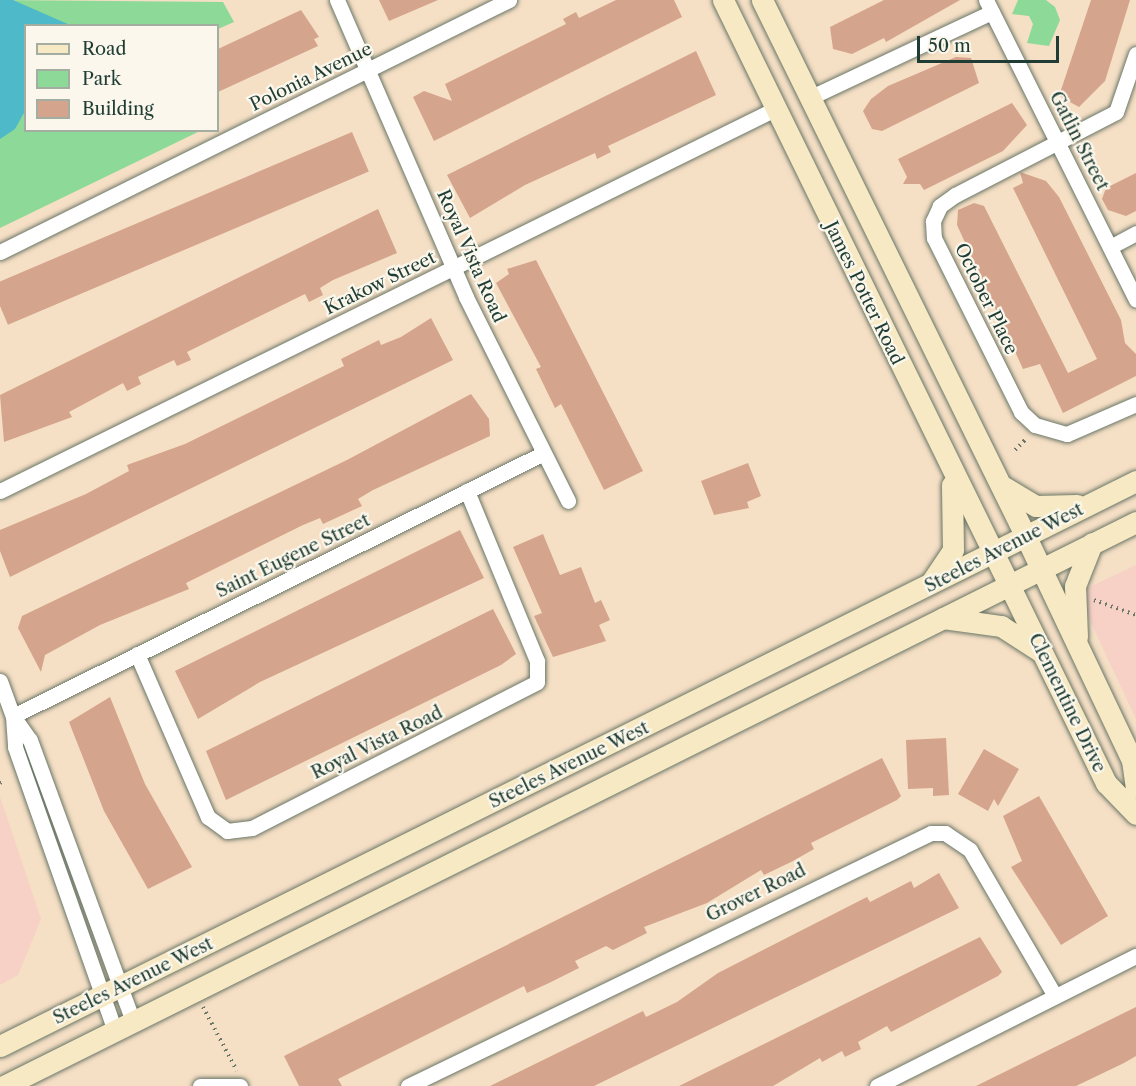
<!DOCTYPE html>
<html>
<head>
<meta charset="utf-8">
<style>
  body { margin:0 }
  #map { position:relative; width:1136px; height:1086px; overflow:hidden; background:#f5dfc5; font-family:"Libre Caslon Text",serif }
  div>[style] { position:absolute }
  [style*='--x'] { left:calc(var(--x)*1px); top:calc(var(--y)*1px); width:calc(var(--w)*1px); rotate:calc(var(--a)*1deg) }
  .built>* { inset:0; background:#f7d1c6 }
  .green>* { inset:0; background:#8dda98 }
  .water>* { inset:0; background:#4db9c9 }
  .building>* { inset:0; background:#d5a48c; transform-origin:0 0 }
  .path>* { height:4px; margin-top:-2px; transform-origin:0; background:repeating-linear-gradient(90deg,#6a7667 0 1.5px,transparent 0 6px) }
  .roads { filter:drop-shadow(0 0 2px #6a7667) drop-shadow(0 0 2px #6a7667) }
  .street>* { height:15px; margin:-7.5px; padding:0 7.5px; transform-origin:7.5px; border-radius:7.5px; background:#fff }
  .secondary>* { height:21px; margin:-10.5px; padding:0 10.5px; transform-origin:10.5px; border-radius:10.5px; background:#f7e9c3 }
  span { translate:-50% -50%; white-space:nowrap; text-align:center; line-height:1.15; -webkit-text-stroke:4.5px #fbf7ec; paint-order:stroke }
  .street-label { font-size:18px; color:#1f3d34 }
  .legend { position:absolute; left:24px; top:24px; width:195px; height:108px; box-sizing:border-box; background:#fbf7ec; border:2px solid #a3ada2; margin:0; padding:8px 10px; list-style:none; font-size:18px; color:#1f3d34 }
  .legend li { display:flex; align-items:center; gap:12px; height:30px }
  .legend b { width:30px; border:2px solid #a3ada2 }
  .scale { position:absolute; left:917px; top:36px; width:142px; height:27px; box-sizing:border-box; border:3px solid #1f3d34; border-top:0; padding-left:8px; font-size:18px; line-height:21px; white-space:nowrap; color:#1f3d34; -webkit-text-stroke:4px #fbf7ec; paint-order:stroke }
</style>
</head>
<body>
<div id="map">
  <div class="built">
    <div style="clip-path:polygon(1136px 565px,1136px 719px,1077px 593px)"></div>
    <div style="clip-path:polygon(0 797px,41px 919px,18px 975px,0 985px)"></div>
  </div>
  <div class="green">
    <div style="clip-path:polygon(0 0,223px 2px,234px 22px,218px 29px,26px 26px,26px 130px,200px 131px,0 228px)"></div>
    <div style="clip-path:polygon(1018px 0,1046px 0,1055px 7px,1060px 20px,1049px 46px,1027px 43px,1033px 24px,1029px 16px,1012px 14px)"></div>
  </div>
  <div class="water">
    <div style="clip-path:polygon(0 0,13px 0,70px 25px,26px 26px,25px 111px,15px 129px,0 139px)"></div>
  </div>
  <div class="building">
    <div style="clip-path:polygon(379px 0,438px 0,389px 21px)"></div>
    <div style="clip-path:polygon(616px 0,674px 0,682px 17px,434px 141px,413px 97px,424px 91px,452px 101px,445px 84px,566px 24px,563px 19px,576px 12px,579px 18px)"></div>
    <div style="clip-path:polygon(884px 0,960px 0,886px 42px,884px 38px,852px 54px,833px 49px,830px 27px)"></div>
    <div style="clip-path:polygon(1091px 0,1130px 0,1105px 81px,1079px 107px,1059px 96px)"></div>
    <div style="clip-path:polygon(301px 10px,319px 37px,314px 39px,318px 46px,218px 92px,218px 49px)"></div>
    <div style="clip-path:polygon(696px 51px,716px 95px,608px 146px,611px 152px,597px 159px,595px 153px,525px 185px,470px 218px,447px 175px)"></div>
    <div style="clip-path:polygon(956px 57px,971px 58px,979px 83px,882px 131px,872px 129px,863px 111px,871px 99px,888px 86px)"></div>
    <div style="clip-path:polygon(1012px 103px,1027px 125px,1003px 151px,924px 190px,920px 184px,903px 184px,907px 177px,898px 159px)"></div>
    <div style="left:352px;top:132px;width:43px;height:392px;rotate:67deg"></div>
    <div style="clip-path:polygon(1020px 172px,1046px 181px,1059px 197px,1121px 320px,1125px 343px,1136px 354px,1136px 376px,1063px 413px,1040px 364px,1023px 369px,957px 225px,958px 210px,974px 203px,984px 206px,1068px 373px,1097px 359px,1013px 188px,1023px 183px)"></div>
    <div style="clip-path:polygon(1136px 173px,1136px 211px,1126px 216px,1108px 210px,1102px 199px,1106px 188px)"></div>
    <div style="clip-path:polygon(378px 209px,397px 253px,333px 280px,320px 288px,323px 295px,309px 302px,305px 294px,187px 352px,191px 360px,177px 366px,174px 360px,138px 377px,141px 384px,127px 391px,123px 383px,69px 412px,72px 417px,4px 442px,0 395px)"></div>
    <div style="clip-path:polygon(536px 260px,643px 471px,604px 490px,561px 404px,555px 408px,536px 369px,541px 367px,496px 283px,509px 274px,507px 269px)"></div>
    <div style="clip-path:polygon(431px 318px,453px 360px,10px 577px,0 551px,0 530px,86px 494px,129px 471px,127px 465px,185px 444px,344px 366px,341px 359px,379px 340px,381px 345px,401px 337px)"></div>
    <div style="clip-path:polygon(471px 394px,489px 419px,490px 436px,373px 490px,358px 499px,362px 506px,323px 524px,320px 518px,303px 525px,186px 583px,189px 589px,100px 625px,45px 655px,41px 672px,18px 628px,22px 616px,347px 460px)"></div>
    <div style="clip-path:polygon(748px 463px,761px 496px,747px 502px,749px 508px,714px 515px,701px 481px)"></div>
    <div style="clip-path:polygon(460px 530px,484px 578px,260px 682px,198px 719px,175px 671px)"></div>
    <div style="clip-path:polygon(543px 534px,560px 575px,581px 567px,595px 603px,601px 600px,610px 620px,599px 625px,606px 641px,553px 657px,534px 616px,542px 613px,513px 547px)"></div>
    <div style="clip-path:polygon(493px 609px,516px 654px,501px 665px,226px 800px,206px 751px)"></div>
    <div style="clip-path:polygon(110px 697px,145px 784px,192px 867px,148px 889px,104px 811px,69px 722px)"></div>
    <div style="clip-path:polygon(946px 738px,949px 795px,933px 796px,933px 788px,908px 789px,906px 740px)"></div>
    <div style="clip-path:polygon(984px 749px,1019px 769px,998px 806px,994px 799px,988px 811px,958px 794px)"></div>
    <div style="clip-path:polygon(882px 758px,901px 796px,897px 800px,811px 843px,814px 849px,793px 861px,764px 875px,761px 870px,707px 903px,644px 927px,647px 933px,613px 950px,606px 946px,575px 961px,579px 968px,549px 983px,527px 993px,524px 986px,338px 1079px,342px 1086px,299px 1086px,284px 1056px)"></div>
    <div style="clip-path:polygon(1039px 796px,1108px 916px,1061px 945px,1011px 867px,1022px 861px,1003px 816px)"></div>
    <div style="clip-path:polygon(939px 873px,959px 908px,594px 1086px,490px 1086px,643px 1011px,646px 1017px,677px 1002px,718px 973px,867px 897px,870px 902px,911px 881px,914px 888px)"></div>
    <div style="clip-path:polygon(980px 937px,1002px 972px,998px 976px,891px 1032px,887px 1026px,858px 1042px,861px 1049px,845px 1057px,842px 1051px,822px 1062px,820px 1058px,773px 1086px,679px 1086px)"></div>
    <div style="clip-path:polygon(1136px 1007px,1136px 1056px,1124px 1063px,1076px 1086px,976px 1086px)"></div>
  </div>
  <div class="path">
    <div style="--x:1015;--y:450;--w:17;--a:-45"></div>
    <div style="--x:1094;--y:600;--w:45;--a:19.7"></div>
    <div style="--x:0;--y:783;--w:4;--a:-34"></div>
    <div style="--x:203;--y:1007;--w:72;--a:62"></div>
  </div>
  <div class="roads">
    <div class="street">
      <div style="--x:337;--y:0;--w:324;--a:66.5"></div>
      <div style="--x:466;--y:297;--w:228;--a:63.4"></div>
      <div style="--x:986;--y:0;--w:335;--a:63.4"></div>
      <div style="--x:1136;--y:54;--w:61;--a:109"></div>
      <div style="--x:1116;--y:112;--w:181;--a:152.7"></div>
      <div style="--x:955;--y:195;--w:19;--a:144"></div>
      <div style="--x:940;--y:206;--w:17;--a:115"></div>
      <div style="--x:933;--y:221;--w:17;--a:87"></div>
      <div style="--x:934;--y:238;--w:195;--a:63.4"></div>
      <div style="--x:1021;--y:412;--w:19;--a:43"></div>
      <div style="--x:1035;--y:425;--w:33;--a:16"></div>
      <div style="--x:1067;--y:434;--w:75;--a:-23.5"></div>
      <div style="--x:809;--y:98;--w:202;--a:-25.2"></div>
      <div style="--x:1110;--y:247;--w:30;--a:-28"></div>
      <div style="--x:0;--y:252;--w:568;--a:-26.34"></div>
      <div style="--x:0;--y:491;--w:864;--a:-26.24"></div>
      <div style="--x:137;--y:654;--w:178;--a:66.5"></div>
      <div style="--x:208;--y:817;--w:24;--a:36"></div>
      <div style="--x:227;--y:831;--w:25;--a:-7"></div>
      <div style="--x:252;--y:828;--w:320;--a:-27.1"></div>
      <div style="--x:537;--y:682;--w:21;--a:-90"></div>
      <div style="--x:537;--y:661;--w:184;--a:-112.4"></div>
      <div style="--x:0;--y:681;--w:37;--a:70"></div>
      <div style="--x:13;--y:716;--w:29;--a:55"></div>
      <div style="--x:30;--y:740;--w:300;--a:69.9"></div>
      <div style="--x:13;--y:716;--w:590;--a:-26.35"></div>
      <div style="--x:13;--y:716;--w:31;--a:86"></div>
      <div style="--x:15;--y:747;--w:301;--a:70.6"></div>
      <div style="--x:200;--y:1086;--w:40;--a:0"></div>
      <div style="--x:408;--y:1086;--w:581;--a:-25.82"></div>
      <div style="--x:931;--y:833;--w:14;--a:0"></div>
      <div style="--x:945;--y:833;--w:30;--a:34"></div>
      <div style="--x:970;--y:850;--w:169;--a:59.8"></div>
      <div style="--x:877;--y:1086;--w:290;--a:-26.7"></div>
    </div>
    <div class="secondary">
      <div style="--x:723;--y:0;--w:872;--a:63.93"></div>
      <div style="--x:1106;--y:783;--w:43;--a:45.9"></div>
      <div style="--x:762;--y:0;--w:598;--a:63.82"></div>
      <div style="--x:1026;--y:537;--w:247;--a:64.6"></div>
      <div style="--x:1132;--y:760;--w:28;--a:82"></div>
      <div style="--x:1004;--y:487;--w:37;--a:31"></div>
      <div style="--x:1036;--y:506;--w:41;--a:-1.4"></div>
      <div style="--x:932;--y:581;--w:37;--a:-56"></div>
      <div style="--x:953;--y:550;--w:65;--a:-90.9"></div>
      <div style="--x:943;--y:618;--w:59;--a:7.9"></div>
      <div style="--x:1001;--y:626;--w:46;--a:32.7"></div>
      <div style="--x:1077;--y:637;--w:51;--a:-92.2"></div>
      <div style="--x:1075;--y:586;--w:46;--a:-68.4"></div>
      <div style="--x:0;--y:1046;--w:1269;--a:-26.44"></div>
      <div style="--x:4;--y:1086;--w:1265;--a:-26.48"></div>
    </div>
  </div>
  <div class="street-label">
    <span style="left:311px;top:77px;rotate:-26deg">Polonia Avenue</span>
    <span style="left:1079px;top:141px;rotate:63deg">Gatlin Street</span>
    <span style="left:471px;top:256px;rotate:66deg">Royal Vista Road</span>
    <span style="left:380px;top:283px;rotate:-26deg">Krakow Street</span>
    <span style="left:864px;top:293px;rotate:64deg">James Potter Road</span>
    <span style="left:986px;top:299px;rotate:64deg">October Place</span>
    <span style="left:1004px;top:548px;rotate:-27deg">Steeles Avenue West</span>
    <span style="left:293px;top:556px;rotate:-26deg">Saint Eugene Street</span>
    <span style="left:1067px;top:703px;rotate:64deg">Clementine Drive</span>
    <span style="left:377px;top:743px;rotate:-26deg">Royal Vista Road</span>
    <span style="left:569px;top:765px;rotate:-26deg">Steeles Avenue West</span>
    <span style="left:756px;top:893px;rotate:-26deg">Grover Road</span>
    <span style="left:133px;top:981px;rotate:-26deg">Steeles Avenue West</span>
  </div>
  <ul class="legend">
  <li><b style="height:8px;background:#f7e9c3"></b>Road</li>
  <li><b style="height:16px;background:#8dda98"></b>Park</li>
  <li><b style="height:16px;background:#d5a48c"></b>Building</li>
  </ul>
  <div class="scale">50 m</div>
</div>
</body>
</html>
